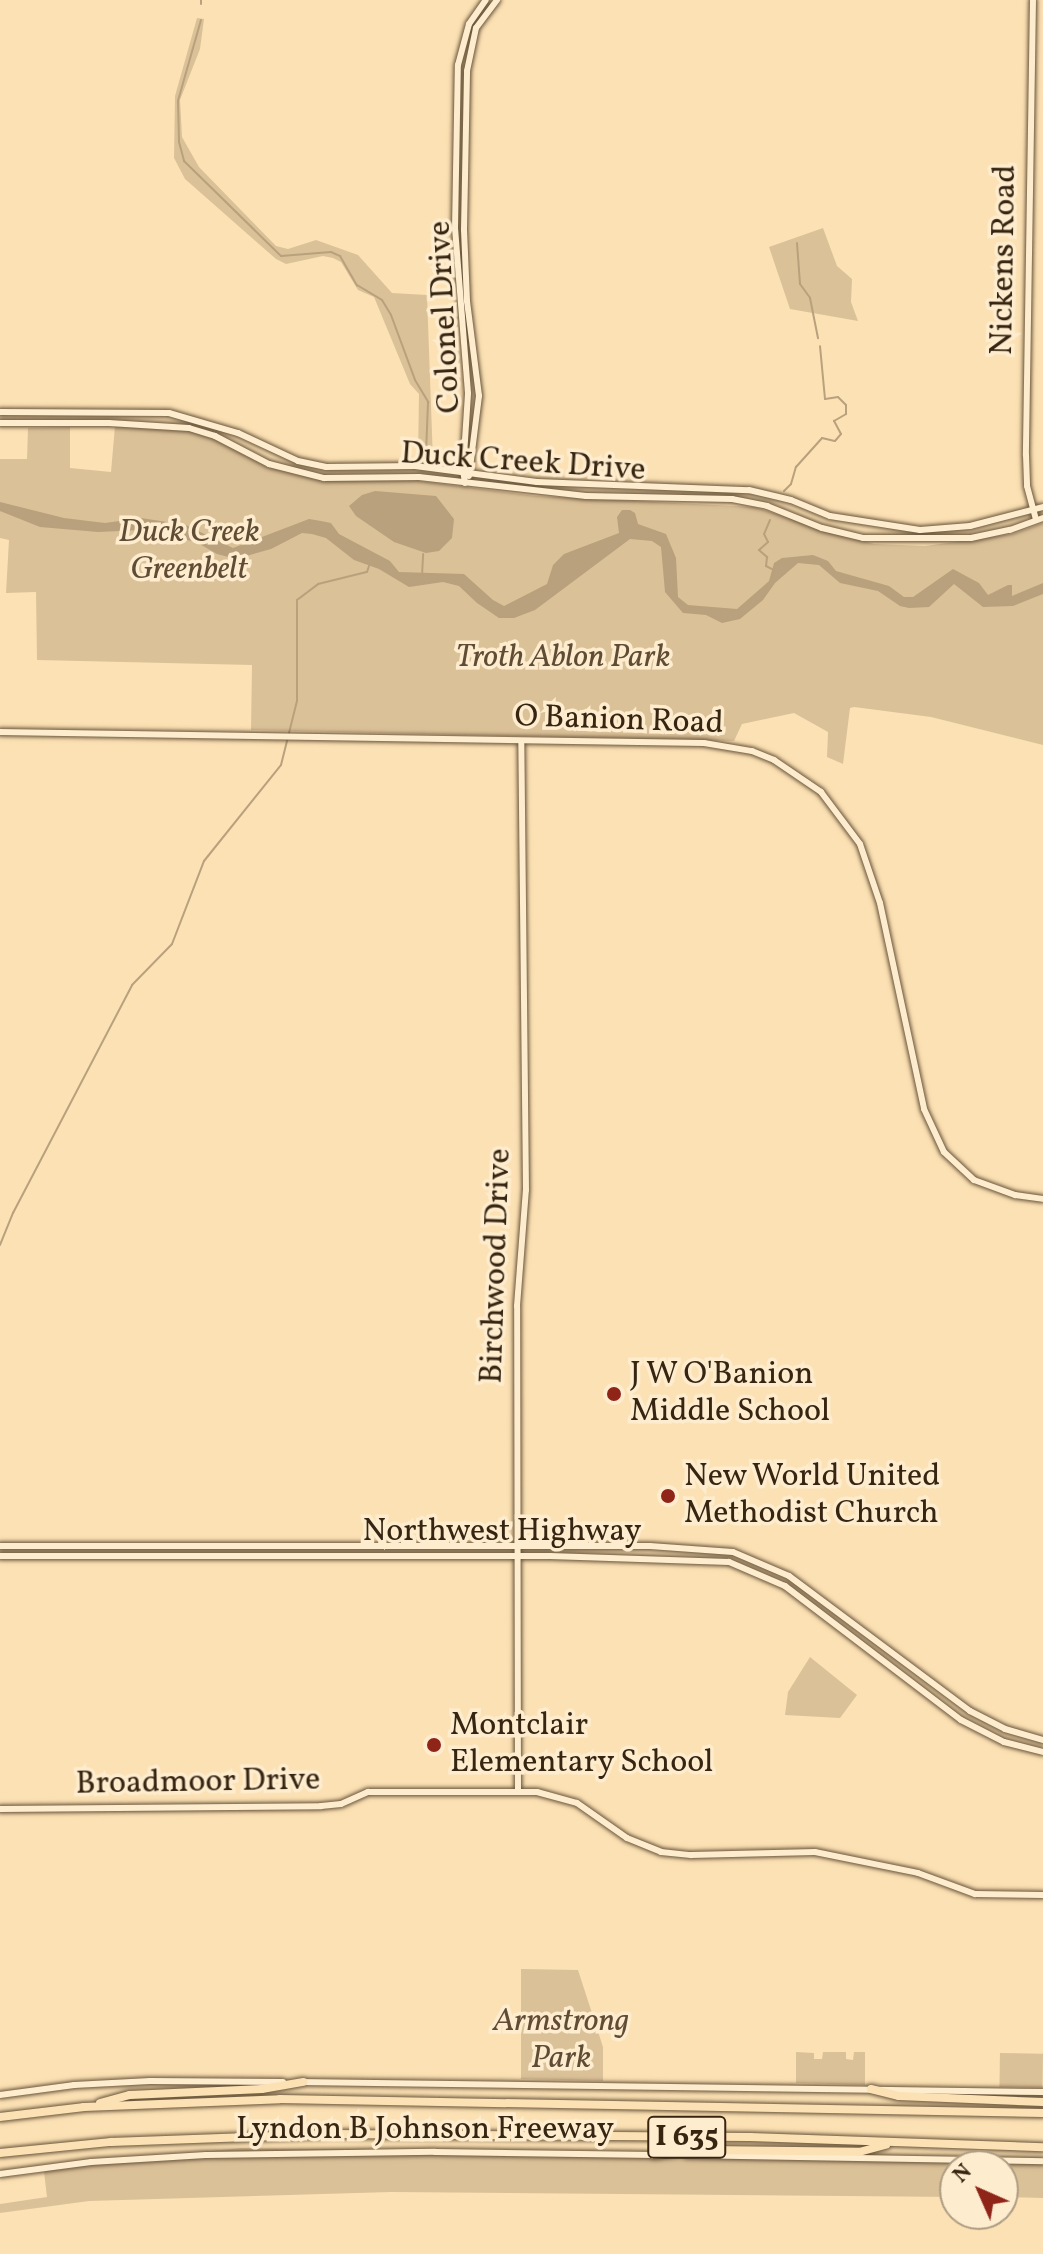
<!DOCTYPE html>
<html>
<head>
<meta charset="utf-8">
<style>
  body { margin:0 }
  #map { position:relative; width:1043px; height:2254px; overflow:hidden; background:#fce1b4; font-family:Vollkorn,serif }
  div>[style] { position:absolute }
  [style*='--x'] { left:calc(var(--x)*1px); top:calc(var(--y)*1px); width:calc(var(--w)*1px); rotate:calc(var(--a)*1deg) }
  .green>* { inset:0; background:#dbc198; transform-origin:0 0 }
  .water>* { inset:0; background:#b9a17d }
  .stream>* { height:2px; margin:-1px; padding:0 1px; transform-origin:1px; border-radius:1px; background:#b9a17d }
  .roads { filter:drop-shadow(0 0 2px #68543a) drop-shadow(0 0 2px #68543a) }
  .tertiary>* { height:6px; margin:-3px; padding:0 3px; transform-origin:3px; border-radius:3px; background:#fdecce }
  .secondary>* { height:6px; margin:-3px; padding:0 3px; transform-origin:3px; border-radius:3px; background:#fdecce }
  .motorway>* { height:8px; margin:-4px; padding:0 4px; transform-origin:4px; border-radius:4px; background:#fce1b4 }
  .dots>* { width:22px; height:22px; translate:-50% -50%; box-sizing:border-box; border:4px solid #fdecce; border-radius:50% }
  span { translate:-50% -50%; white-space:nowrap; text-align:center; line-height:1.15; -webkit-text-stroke:7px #fdecce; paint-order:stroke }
  .shield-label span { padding:2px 6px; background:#fdecce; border:2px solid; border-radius:6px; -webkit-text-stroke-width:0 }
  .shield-label { font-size:30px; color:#372512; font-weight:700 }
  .street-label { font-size:32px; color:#372512 }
  .park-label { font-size:32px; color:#604c34; font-style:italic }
  .poi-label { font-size:32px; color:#372512 }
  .left { translate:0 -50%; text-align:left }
  .north { position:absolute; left:939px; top:2150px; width:80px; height:80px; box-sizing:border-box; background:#fdecce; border:2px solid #ae9c83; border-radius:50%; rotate:315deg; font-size:22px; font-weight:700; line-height:32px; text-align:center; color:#372512 }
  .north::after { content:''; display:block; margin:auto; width:28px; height:36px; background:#8f2418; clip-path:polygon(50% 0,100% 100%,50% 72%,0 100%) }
</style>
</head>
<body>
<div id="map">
  <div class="green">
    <div style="clip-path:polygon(197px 18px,204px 19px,200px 49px,180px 100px,182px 137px,199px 167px,276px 246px,288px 249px,316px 240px,358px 255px,392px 293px,427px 295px,433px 461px,418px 459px,419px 394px,410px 384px,374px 297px,358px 290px,341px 262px,333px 258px,323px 256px,286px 264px,276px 259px,185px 179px,174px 158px,175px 96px)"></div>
    <div style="clip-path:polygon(823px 228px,837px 266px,852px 279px,851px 302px,858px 321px,790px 309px,769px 247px)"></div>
    <div style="clip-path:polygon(115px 426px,181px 429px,213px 437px,268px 465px,322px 480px,419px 481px,536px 496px,754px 507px,874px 544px,925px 546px,1013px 534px,1043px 523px,1043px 745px,931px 717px,854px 707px,850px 708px,843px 764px,827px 757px,828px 732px,794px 713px,742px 724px,734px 741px,251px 730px,252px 665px,37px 660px,36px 592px,6px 593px,9px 540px,0 538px,0 459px,27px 459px,28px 428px,70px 427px,70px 468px,111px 472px)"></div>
    <div style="clip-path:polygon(810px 1657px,857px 1695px,840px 1718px,785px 1715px,788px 1692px)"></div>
    <div style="clip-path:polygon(521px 1969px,578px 1970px,603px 2047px,603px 2081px,521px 2079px)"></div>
    <div style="clip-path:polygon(796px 2052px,814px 2053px,814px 2059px,822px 2059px,823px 2052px,846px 2052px,846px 2059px,853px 2060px,854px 2052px,865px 2052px,865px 2085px,796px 2083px)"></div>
    <div style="left:1000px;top:2053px;width:43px;height:34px;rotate:1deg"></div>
    <div style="clip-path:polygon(241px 2148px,1043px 2159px,1043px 2198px,1003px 2197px,1003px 2166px,955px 2166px,955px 2197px,391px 2192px,89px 2201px,0 2213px,0 2204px,47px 2197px,44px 2172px,56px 2167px)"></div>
  </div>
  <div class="water">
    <div style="clip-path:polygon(375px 491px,436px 496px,454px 519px,452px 538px,439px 551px,426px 553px,394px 542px,356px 516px,349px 506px,362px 495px)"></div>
    <div style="clip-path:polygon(0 502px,64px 518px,105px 523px,141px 518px,186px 525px,233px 548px,309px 519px,321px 521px,331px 523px,339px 534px,390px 561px,399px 572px,464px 574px,493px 600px,504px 606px,547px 584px,553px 565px,564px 554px,619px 533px,617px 517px,622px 510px,630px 510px,635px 513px,638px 524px,666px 534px,676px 558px,678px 597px,688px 605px,737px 609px,769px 581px,774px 563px,782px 558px,813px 555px,828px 561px,836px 571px,889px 586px,904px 597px,913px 597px,953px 569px,979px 583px,988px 595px,1008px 585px,1012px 585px,1012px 596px,1043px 583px,1043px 594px,1013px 606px,983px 607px,954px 584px,929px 607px,909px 608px,900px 606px,878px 591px,840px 583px,819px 565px,798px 563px,775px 583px,763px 600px,740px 619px,722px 623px,706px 615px,683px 613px,665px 592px,661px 547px,652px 541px,630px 539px,535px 610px,514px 618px,499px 618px,477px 603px,459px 586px,443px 582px,409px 587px,379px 569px,354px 560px,326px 538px,312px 534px,302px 533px,271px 549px,236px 559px,217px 554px,196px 542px,142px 530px,98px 532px,40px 527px,0 511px)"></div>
  </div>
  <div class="stream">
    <div style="--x:201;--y:0;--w:4;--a:90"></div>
    <div style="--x:201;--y:20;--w:84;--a:105.9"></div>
    <div style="--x:178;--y:101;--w:41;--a:88.6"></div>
    <div style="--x:179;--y:142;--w:20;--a:75"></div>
    <div style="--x:184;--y:161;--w:136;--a:44.4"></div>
    <div style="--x:281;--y:256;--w:50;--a:-4.6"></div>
    <div style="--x:331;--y:252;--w:10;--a:24"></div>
    <div style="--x:340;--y:256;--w:34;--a:60"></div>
    <div style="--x:357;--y:285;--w:29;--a:31"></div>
    <div style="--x:382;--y:300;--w:17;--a:59"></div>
    <div style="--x:391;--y:315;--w:69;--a:69.7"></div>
    <div style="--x:415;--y:380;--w:26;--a:59"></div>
    <div style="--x:428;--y:402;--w:52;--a:92.2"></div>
    <div style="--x:797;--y:243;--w:41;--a:85.8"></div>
    <div style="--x:800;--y:284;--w:17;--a:54"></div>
    <div style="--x:810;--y:298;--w:41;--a:78.7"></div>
    <div style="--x:784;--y:491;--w:10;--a:-45"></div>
    <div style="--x:791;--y:484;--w:18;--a:-74"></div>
    <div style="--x:796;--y:467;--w:39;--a:-48"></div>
    <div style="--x:822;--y:438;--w:13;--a:13"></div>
    <div style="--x:835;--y:441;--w:9;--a:-49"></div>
    <div style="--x:841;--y:434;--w:15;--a:-118"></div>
    <div style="--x:834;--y:421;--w:14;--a:-30"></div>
    <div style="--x:846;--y:414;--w:9;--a:-90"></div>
    <div style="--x:846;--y:405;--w:11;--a:-135"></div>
    <div style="--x:838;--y:397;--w:13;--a:171"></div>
    <div style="--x:825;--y:399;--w:53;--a:-95.4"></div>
    <div style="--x:770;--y:520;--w:15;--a:113"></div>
    <div style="--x:764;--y:534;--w:9;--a:63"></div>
    <div style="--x:768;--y:542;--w:12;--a:138"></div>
    <div style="--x:759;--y:550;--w:11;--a:41"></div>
    <div style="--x:767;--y:557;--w:9;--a:96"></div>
    <div style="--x:766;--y:566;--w:9;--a:27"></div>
    <div style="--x:422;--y:576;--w:22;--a:-87"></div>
    <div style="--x:0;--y:1245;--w:35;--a:-68"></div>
    <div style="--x:13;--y:1213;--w:257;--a:-62.4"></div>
    <div style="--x:132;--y:985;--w:57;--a:-45.7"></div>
    <div style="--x:172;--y:944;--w:89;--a:-68.9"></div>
    <div style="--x:204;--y:861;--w:123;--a:-51.3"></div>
    <div style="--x:281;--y:765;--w:66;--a:-76"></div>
    <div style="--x:297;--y:701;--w:101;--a:-90"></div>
    <div style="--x:297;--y:600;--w:26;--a:-37"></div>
    <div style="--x:318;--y:584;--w:50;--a:-13.8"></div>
    <div style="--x:367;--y:572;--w:9;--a:-72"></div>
  </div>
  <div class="roads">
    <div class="tertiary">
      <div style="--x:1033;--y:0;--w:455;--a:90.9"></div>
      <div style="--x:1026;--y:455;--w:31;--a:88"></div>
      <div style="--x:1027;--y:486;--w:35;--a:75"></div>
      <div style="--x:469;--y:476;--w:81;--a:-82.9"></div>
      <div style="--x:479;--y:396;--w:96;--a:-97.2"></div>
      <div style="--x:467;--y:301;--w:71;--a:-92.4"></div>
      <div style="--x:464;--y:230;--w:159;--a:-88.9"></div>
      <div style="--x:467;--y:71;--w:44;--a:-78.2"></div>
      <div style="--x:476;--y:28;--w:35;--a:-53"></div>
      <div style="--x:465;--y:483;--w:12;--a:-99"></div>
      <div style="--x:463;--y:471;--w:78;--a:-86.3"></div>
      <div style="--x:468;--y:393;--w:165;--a:-94.5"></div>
      <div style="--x:455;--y:229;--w:164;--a:-89"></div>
      <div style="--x:458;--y:65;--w:42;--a:-75"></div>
      <div style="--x:469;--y:24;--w:29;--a:-55"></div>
      <div style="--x:0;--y:732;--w:704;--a:0.9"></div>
      <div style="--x:704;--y:743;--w:49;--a:9.5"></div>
      <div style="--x:752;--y:751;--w:24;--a:22"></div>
      <div style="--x:774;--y:760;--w:57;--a:34.2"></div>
      <div style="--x:821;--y:792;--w:65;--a:53.1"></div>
      <div style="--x:860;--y:844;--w:62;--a:71.3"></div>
      <div style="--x:880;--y:903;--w:211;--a:77.9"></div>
      <div style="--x:924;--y:1109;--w:47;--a:65.1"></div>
      <div style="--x:944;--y:1152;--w:41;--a:43"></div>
      <div style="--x:974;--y:1180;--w:44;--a:20.1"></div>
      <div style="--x:1015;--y:1195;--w:28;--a:8"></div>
      <div style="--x:518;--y:1792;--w:486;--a:-90.1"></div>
      <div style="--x:517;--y:1306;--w:116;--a:-85.6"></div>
      <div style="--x:526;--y:1190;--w:449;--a:-90.6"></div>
      <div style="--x:0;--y:1809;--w:321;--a:-0.5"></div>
      <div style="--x:321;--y:1806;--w:20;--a:-6"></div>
      <div style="--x:341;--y:1804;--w:30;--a:-24"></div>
      <div style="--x:368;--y:1792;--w:169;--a:0"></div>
      <div style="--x:537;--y:1792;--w:41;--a:15.4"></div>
      <div style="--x:577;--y:1803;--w:61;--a:35"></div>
      <div style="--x:627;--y:1838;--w:37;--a:22"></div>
      <div style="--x:661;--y:1852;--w:30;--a:6"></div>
      <div style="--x:691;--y:1855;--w:124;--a:-1.4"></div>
      <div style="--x:815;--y:1852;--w:105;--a:11.5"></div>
      <div style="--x:918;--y:1873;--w:61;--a:20.2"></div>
      <div style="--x:975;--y:1894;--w:68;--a:0.8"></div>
    </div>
    <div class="secondary">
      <div style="--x:0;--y:412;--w:169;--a:0.3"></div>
      <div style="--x:169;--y:413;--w:72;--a:16.2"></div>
      <div style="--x:238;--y:433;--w:66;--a:25"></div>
      <div style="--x:298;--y:461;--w:29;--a:12"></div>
      <div style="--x:326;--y:467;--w:89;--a:-0.6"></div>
      <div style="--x:415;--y:466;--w:123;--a:7.5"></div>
      <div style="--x:537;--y:482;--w:212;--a:2.2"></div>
      <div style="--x:749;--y:490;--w:43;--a:13.4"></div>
      <div style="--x:791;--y:500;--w:42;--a:22.3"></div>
      <div style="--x:830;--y:516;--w:91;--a:8.8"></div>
      <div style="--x:920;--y:530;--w:50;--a:-4.6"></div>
      <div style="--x:970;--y:526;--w:75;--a:-14.6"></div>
      <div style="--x:0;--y:423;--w:109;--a:0"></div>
      <div style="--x:109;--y:423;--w:80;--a:3.6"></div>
      <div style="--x:189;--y:428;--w:27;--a:17"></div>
      <div style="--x:215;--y:436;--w:61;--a:27.4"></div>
      <div style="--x:269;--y:464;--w:57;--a:14.3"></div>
      <div style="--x:324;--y:478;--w:95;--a:-0.6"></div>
      <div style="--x:419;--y:477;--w:168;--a:6.5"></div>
      <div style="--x:586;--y:496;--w:146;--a:1.2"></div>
      <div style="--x:732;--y:499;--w:36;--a:11"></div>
      <div style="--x:767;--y:506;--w:59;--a:21.8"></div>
      <div style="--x:822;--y:528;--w:42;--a:13.7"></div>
      <div style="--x:863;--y:538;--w:108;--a:0"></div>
      <div style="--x:971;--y:538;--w:40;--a:-12"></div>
      <div style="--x:1010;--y:530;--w:35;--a:-20"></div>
      <div style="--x:0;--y:1546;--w:650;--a:0"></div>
      <div style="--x:650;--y:1546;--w:83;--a:4.1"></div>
      <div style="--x:733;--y:1552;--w:61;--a:23.2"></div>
      <div style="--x:789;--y:1576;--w:226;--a:36.7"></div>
      <div style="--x:970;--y:1711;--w:39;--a:27"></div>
      <div style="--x:1005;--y:1729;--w:40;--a:16"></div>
      <div style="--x:0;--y:1556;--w:550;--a:0"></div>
      <div style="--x:550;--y:1556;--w:179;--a:1.9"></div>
      <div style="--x:729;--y:1562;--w:61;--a:23.2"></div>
      <div style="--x:785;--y:1586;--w:221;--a:37.3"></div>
      <div style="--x:961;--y:1720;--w:48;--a:27.1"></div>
      <div style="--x:1004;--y:1742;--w:40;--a:14.4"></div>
      <div style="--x:299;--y:2082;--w:744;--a:0.77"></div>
      <div style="--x:0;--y:2095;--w:75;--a:-7.7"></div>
      <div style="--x:74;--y:2085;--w:76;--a:-3"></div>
      <div style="--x:150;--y:2081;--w:133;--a:0.4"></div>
      <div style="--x:686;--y:2155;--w:357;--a:1"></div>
      <div style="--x:0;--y:2174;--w:92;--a:-7.5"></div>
      <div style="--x:91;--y:2162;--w:115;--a:-3.5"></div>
      <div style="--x:206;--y:2155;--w:229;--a:-0.8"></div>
      <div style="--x:435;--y:2152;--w:220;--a:0.8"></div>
    </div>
    <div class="motorway">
      <div style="--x:871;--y:2089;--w:29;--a:14"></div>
      <div style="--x:899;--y:2096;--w:144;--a:2.4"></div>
      <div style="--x:100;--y:2103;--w:31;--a:-15"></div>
      <div style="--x:130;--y:2095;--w:132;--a:-2.6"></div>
      <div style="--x:262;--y:2089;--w:42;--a:-9.7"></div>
      <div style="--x:0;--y:2117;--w:85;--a:-6.8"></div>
      <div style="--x:84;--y:2107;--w:196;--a:-2.3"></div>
      <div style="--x:280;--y:2099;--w:763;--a:1.05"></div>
      <div style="--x:0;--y:2153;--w:112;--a:-5.7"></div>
      <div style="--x:111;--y:2142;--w:220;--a:-2.1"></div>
      <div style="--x:331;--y:2134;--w:419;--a:0.4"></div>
      <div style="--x:750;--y:2137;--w:293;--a:2"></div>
      <div style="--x:654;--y:2155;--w:52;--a:-5.5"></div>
      <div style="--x:706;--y:2150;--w:153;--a:0.7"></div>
      <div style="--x:859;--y:2152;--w:28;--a:-15"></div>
    </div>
  </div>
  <div class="dots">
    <div style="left:614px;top:1394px;background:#8f2418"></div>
    <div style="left:668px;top:1496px;background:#8f2418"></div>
    <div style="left:434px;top:1745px;background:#8f2418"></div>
  </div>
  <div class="shield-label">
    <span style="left:687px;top:2137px">I 635</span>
  </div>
  <div class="street-label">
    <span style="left:1005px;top:260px;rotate:-89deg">Nickens Road</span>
    <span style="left:446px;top:317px;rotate:-93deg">Colonel Drive</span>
    <span style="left:523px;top:463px;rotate:4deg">Duck Creek Drive</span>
    <span style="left:619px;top:721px;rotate:2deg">O Banion Road</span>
    <span style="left:497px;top:1266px;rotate:-88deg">Birchwood Drive</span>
    <span style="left:502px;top:1532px">Northwest Highway</span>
    <span style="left:198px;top:1783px;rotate:-1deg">Broadmoor Drive</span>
    <span style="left:425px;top:2130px">Lyndon B Johnson Freeway</span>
  </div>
  <div class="park-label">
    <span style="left:189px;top:552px">Duck Creek<br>Greenbelt</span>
    <span style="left:563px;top:658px">Troth Ablon Park</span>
    <span style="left:561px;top:2041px">Armstrong<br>Park</span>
  </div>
  <div class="poi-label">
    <span class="left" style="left:630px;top:1394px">J W O'Banion<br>Middle School</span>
    <span class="left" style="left:684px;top:1496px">New World United<br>Methodist Church</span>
    <span class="left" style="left:450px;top:1745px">Montclair<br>Elementary School</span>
  </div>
  <div class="north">N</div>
</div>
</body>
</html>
